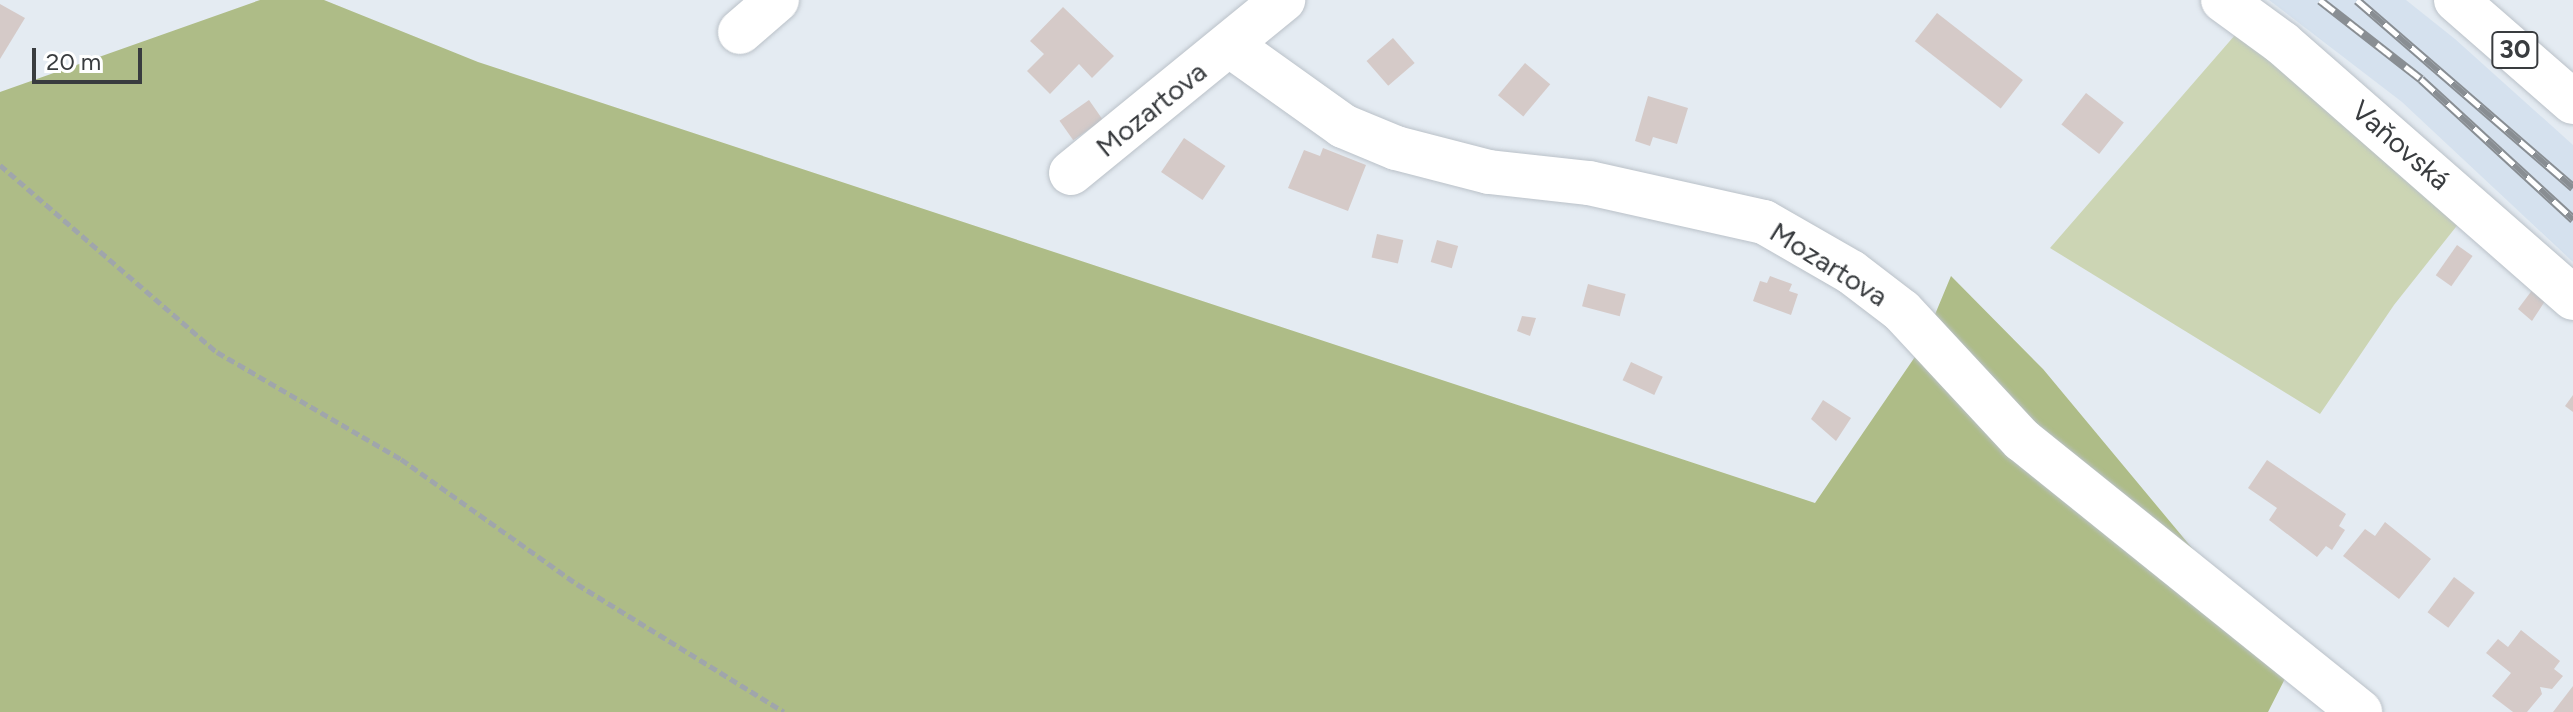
<!DOCTYPE html>
<html>
<head>
<meta charset="utf-8">
<style>
  body { margin:0 }
  #map { position:relative; width:2573px; height:712px; overflow:hidden; background:#e4ebf2; font-family:Figtree,sans-serif }
  div>[style] { position:absolute }
  [style*='--x'] { left:calc(var(--x)*1px); top:calc(var(--y)*1px); width:calc(var(--w)*1px); rotate:calc(var(--a)*1deg) }
  .built>* { inset:0; background:#d5e1ee }
  .green>* { inset:0; background:#ccd5b4 }
  .forest>* { inset:0; background:#aebc87 }
  .building>* { inset:0; background:#d5cac8; transform-origin:0 0 }
  .path>* { height:5px; margin-top:-2.5px; transform-origin:0; background:repeating-linear-gradient(90deg,#a0a6ab 0 8px,transparent 0 12px) }
  .roads { filter:drop-shadow(0 0 2px #bac1c8) drop-shadow(0 0 2px #bac1c8) }
  .minor>* { height:44px; margin:-22px; padding:0 22px; transform-origin:22px; border-radius:22px; background:#fff }
  .major>* { height:44px; margin:-22px; padding:0 22px; transform-origin:22px; border-radius:22px; background:#fff }
  .rail>* { height:9px; margin-top:-4.5px; transform-origin:0; background:repeating-linear-gradient(90deg,#fff 0 18px,#898e93 0 36px); box-sizing:border-box; border-block:2px solid #898e93 }
  span { translate:-50% -50%; white-space:nowrap; text-align:center; line-height:1.15; -webkit-text-stroke:6px #fff; paint-order:stroke }
  .shield-label span { padding:2px 6px; background:#fff; border:2px solid; border-radius:6px; -webkit-text-stroke-width:0 }
  .shield-label { font-size:26px; color:#393c3f; font-weight:700 }
  .street-label { font-size:28px; color:#393c3f }
  .scale { position:absolute; left:32px; top:48px; width:110px; height:36px; box-sizing:border-box; border:4px solid #393c3f; border-top:0; padding-left:10px; font-size:24px; line-height:28px; white-space:nowrap; color:#393c3f; -webkit-text-stroke:6px #fff; paint-order:stroke }
</style>
</head>
<body>
<div id="map">
  <div class="built">
    <div style="clip-path:polygon(2269px 0,2406px 0,2455px 39px,2573px 145px,2573px 262px,2402px 102px)"></div>
  </div>
  <div class="green">
    <div style="clip-path:polygon(2242px 27px,2467px 213px,2394px 305px,2320px 414px,2050px 248px)"></div>
  </div>
  <div class="forest">
    <div style="clip-path:polygon(260px 0,324px 0,478px 62px,1815px 503px,1921px 348px,1951px 276px,2043px 369px,2291px 667px,2268px 712px,0 712px,0 92px)"></div>
  </div>
  <div class="building">
    <div style="clip-path:polygon(0 4px,25px 18px,0 59px)"></div>
    <div style="clip-path:polygon(1063px 7px,1114px 56px,1092px 78px,1079px 64px,1050px 94px,1027px 71px,1044px 54px,1030px 41px)"></div>
    <div style="left:1937px;top:13px;width:109px;height:36px;rotate:38deg"></div>
    <div style="left:1393px;top:38px;width:33px;height:35px;rotate:49deg"></div>
    <div style="left:1525px;top:63px;width:33px;height:42px;rotate:40deg"></div>
    <div style="left:2086px;top:93px;width:48px;height:40px;rotate:38deg"></div>
    <div style="clip-path:polygon(1648px 96px,1688px 108px,1677px 144px,1653px 137px,1650px 146px,1635px 141px)"></div>
    <div style="left:1089px;top:100px;width:24px;height:36px;rotate:55deg"></div>
    <div style="left:1184px;top:138px;width:50px;height:41px;rotate:34deg"></div>
    <div style="clip-path:polygon(1323px 148px,1366px 165px,1348px 211px,1288px 188px,1304px 150px,1320px 156px)"></div>
    <div style="left:1377px;top:234px;width:27px;height:24px;rotate:13deg"></div>
    <div style="left:1437px;top:240px;width:22px;height:23px;rotate:16deg"></div>
    <div style="left:2457px;top:245px;width:19px;height:37px;rotate:35deg"></div>
    <div style="clip-path:polygon(1770px 276px,1792px 284px,1789px 291px,1798px 294px,1791px 315px,1753px 301px,1760px 281px,1767px 283px)"></div>
    <div style="left:1588px;top:284px;width:39px;height:23px;rotate:15deg"></div>
    <div style="clip-path:polygon(2536px 285px,2549px 295px,2532px 321px,2518px 309px)"></div>
    <div style="clip-path:polygon(1522px 316px,1536px 318px,1530px 336px,1517px 331px)"></div>
    <div style="left:1631px;top:362px;width:35px;height:20px;rotate:25deg"></div>
    <div style="clip-path:polygon(2573px 395px,2573px 412px,2565px 406px)"></div>
    <div style="clip-path:polygon(1823px 400px,1851px 418px,1836px 441px,1811px 419px)"></div>
    <div style="clip-path:polygon(2267px 460px,2346px 514px,2339px 526px,2345px 530px,2332px 550px,2326px 546px,2317px 557px,2269px 520px,2277px 508px,2248px 488px)"></div>
    <div style="clip-path:polygon(2385px 522px,2431px 559px,2399px 599px,2343px 556px,2365px 529px,2375px 536px)"></div>
    <div style="left:2454px;top:577px;width:26px;height:44px;rotate:37deg"></div>
    <div style="clip-path:polygon(2521px 630px,2560px 661px,2554px 669px,2563px 676px,2552px 689px,2540px 687px,2542px 694px,2527px 712px,2513px 712px,2492px 696px,2511px 673px,2486px 653px,2498px 639px,2508px 647px)"></div>
    <div style="clip-path:polygon(2573px 686px,2573px 712px,2553px 712px)"></div>
  </div>
  <div class="path">
    <div style="--x:0;--y:165;--w:286;--a:40.8"></div>
    <div style="--x:217;--y:352;--w:213;--a:30.2"></div>
    <div style="--x:401;--y:459;--w:216;--a:35.4"></div>
    <div style="--x:577;--y:584;--w:243;--a:31.7"></div>
  </div>
  <div class="roads">
    <div class="minor">
      <div style="--x:2223;--y:0;--w:73;--a:36.1"></div>
      <div style="--x:2282;--y:43;--w:387;--a:41.2"></div>
      <div style="--x:740;--y:32;--w:49;--a:-40.9"></div>
      <div style="--x:1231;--y:46;--w:138;--a:35.5"></div>
      <div style="--x:1343;--y:126;--w:57;--a:22.5"></div>
      <div style="--x:1396;--y:148;--w:96;--a:14.5"></div>
      <div style="--x:1489;--y:172;--w:101;--a:6.3"></div>
      <div style="--x:1589;--y:183;--w:179;--a:12.6"></div>
      <div style="--x:1764;--y:222;--w:100;--a:29.9"></div>
      <div style="--x:1851;--y:272;--w:64;--a:37.4"></div>
      <div style="--x:1902;--y:311;--w:176;--a:47.1"></div>
      <div style="--x:2022;--y:440;--w:434;--a:38.8"></div>
      <div style="--x:1071;--y:173;--w:274;--a:-39.2"></div>
    </div>
    <div class="major">
      <div style="--x:2456;--y:0;--w:155;--a:41.1"></div>
    </div>
  </div>
  <div class="rail">
    <div style="--x:2320;--y:0;--w:128;--a:38"></div>
    <div style="--x:2421;--y:79;--w:207;--a:42.6"></div>
    <div style="--x:2357;--y:0;--w:286;--a:40.9"></div>
  </div>
  <div class="shield-label">
    <span style="left:2515px;top:50px">30</span>
  </div>
  <div class="street-label">
    <span style="left:1151px;top:109px;rotate:-39deg">Mozartova</span>
    <span style="left:2401px;top:145px;rotate:41deg">Vaňovská</span>
    <span style="left:1829px;top:264px;rotate:32deg">Mozartova</span>
  </div>
  <div class="scale">20 m</div>
</div>
</body>
</html>
